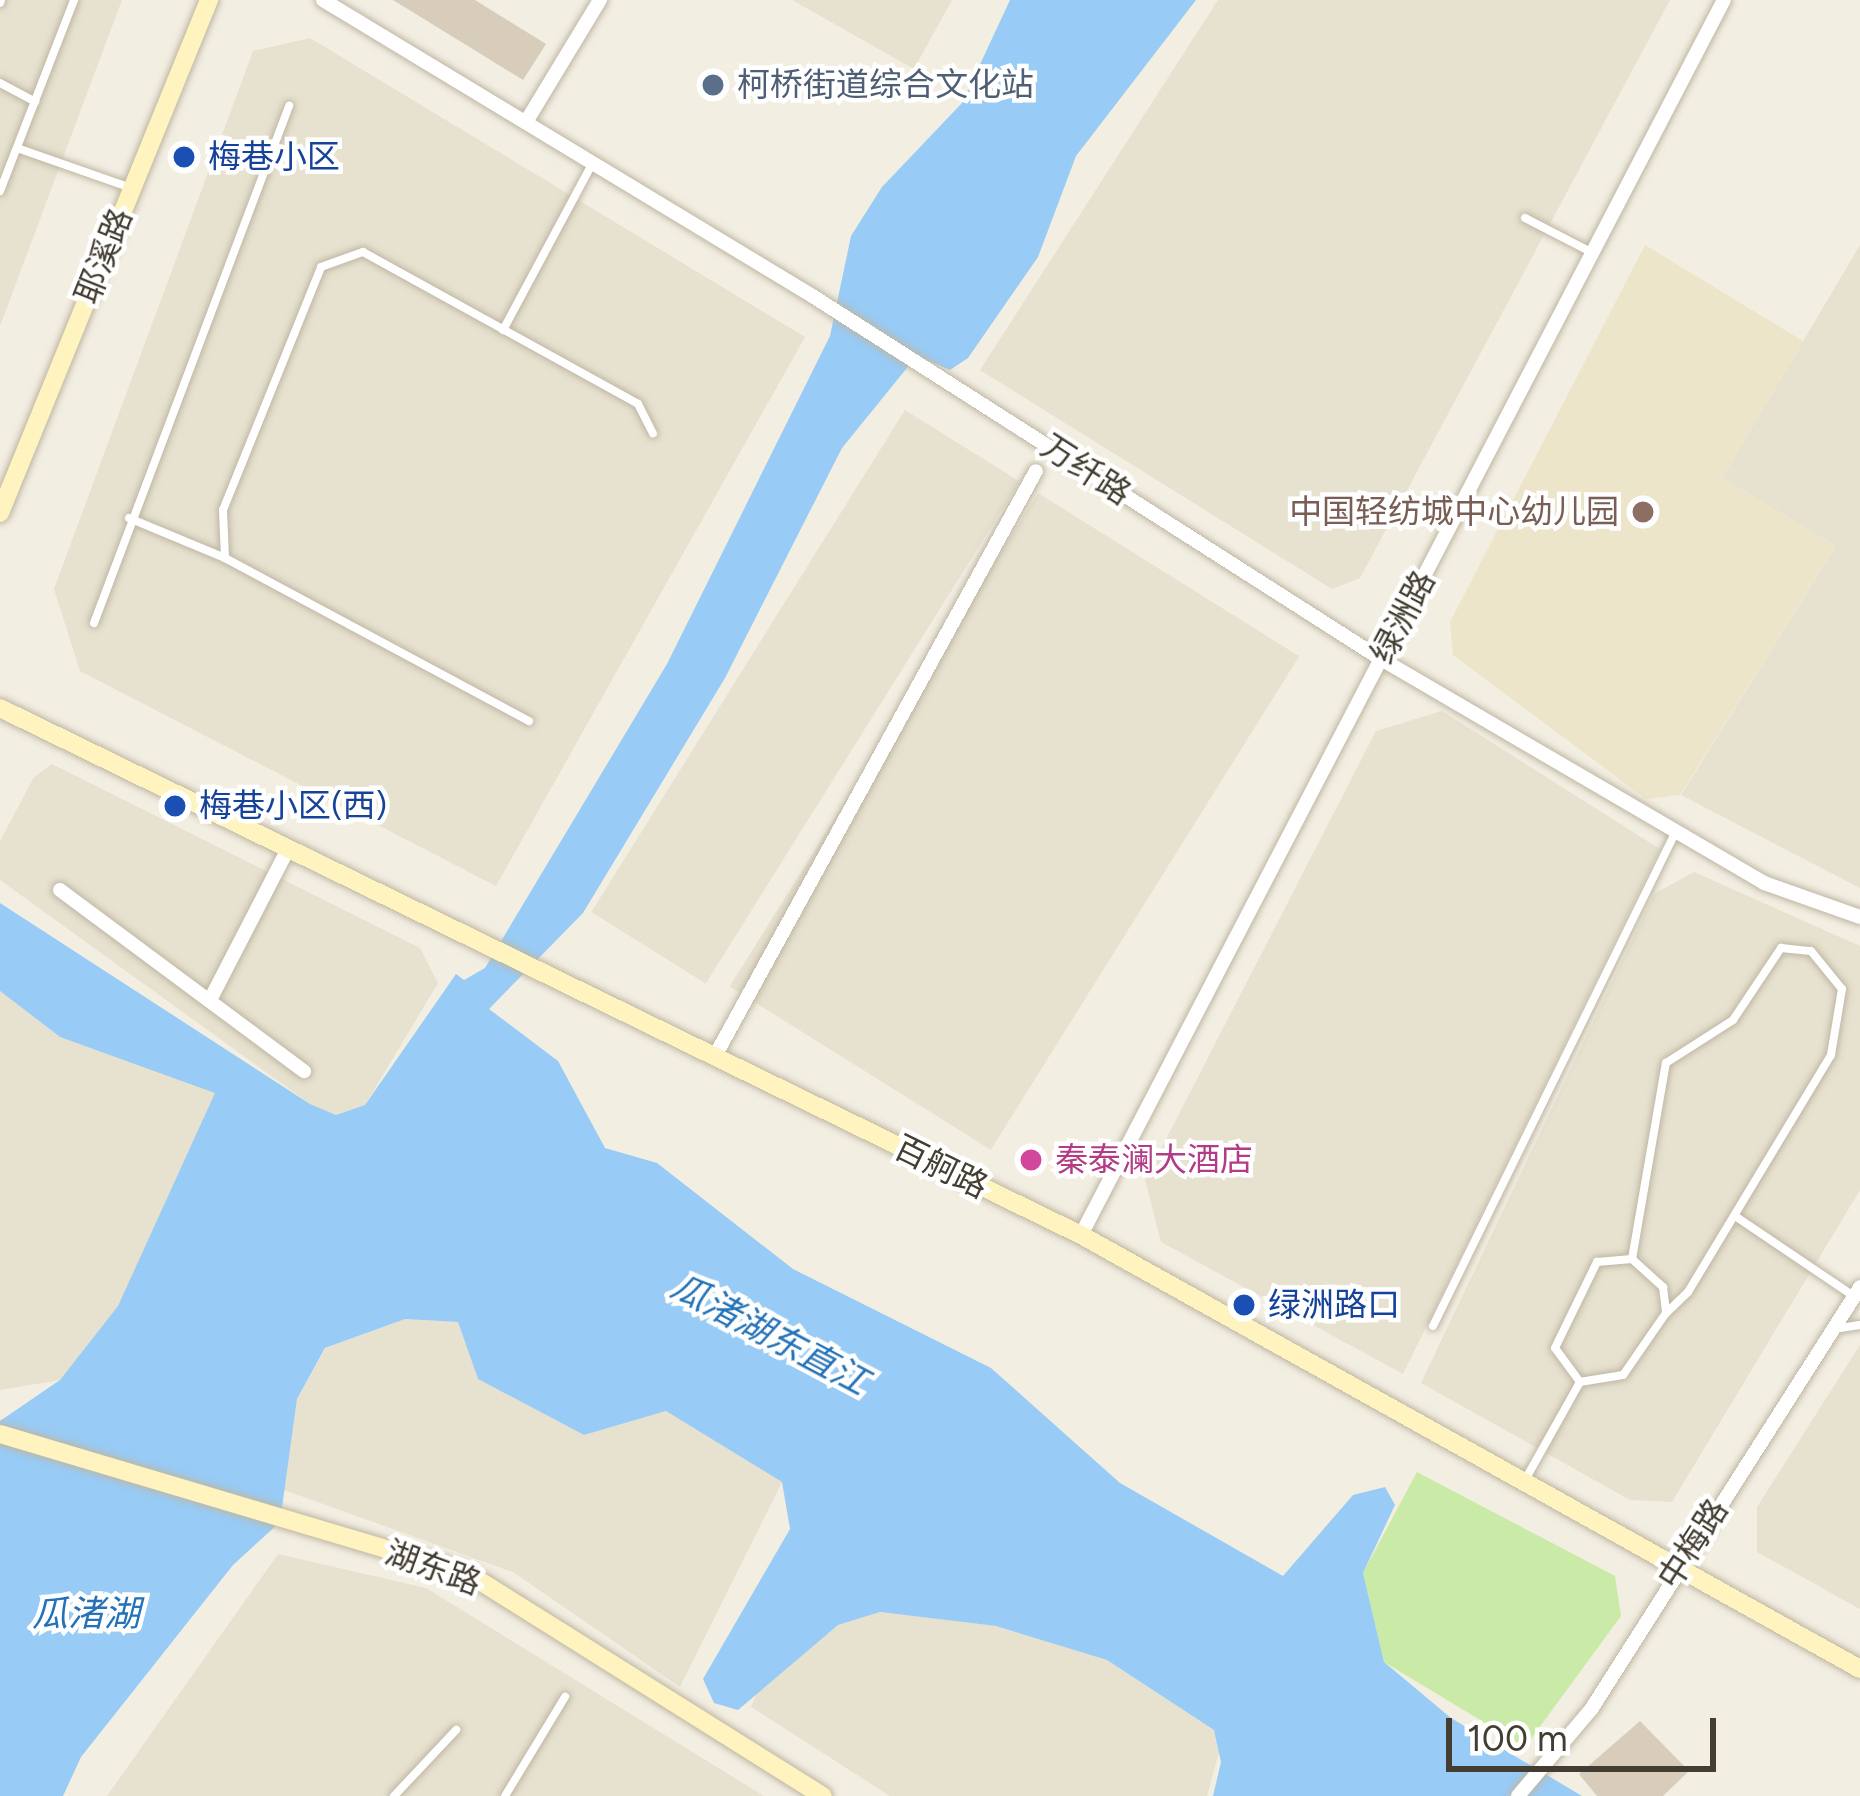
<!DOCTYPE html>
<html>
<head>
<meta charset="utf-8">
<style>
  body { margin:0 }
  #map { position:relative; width:1860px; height:1796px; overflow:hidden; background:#f3eee2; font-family:Figtree,"Noto Sans SC",sans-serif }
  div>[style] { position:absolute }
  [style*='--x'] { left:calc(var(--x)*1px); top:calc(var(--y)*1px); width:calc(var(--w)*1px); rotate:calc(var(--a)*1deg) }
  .residential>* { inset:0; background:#e7e1cf; transform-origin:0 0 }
  .education>* { inset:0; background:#ede5ca }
  .green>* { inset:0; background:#c9eba7 }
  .water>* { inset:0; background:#98cbf5 }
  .building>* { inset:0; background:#d8cdba }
  .roads { filter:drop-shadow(0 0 3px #beb7a4) drop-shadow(0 0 3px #beb7a4) }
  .lane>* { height:8px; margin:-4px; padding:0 4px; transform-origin:4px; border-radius:4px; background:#fff }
  .street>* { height:14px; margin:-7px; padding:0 7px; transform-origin:7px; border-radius:7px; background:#fff }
  .secondary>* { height:18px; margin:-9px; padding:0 9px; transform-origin:9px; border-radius:9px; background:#fff3bf }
  .dots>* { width:33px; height:33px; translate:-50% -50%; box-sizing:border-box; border:6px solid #fff; border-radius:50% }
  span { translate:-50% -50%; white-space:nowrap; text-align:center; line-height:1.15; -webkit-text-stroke:9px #fff; paint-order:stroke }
  .service-label { font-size:33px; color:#4e5e75 }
  .left { translate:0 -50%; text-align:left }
  .transit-label { font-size:33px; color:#164399 }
  .street-label { font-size:33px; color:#443e32 }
  .education-label { font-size:33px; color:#785e54 }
  .right { translate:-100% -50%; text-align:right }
  .hotel-label { font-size:33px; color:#b23c85 }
  .water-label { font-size:36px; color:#2472b7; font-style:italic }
  .scale { position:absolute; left:1446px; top:1718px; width:270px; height:54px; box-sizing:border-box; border:6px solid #443e32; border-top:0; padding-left:15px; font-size:36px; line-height:42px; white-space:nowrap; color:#443e32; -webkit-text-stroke:9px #fff; paint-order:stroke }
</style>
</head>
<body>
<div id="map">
  <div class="residential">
    <div style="clip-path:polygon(0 0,122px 0,0 326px)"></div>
    <div style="clip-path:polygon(792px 0,952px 0,914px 69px)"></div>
    <div style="clip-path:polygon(1218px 0,1670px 0,1360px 578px,1332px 589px,980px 370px)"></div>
    <div style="clip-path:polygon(310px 38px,805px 337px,496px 886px,80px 671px,54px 589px,253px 51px)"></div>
    <div style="clip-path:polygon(1860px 245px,1860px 888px,1681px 795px,1836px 546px,1722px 478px)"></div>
    <div style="left:905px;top:410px;width:135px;height:592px;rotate:32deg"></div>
    <div style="left:1038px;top:493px;width:308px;height:582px;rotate:32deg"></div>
    <div style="clip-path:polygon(1442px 711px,1660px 849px,1403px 1374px,1161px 1242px,1145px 1180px,1376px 731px)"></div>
    <div style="clip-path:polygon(52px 764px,420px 948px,438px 983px,365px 1105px,336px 1115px,310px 1104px,0 880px,0 841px,34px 777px)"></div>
    <div style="clip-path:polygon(1694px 872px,1860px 946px,1860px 1190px,1672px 1502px,1630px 1500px,1421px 1383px,1654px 894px)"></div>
    <div style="clip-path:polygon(0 991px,60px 1037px,216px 1092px,118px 1307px,60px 1380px,0 1390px)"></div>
    <div style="clip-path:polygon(405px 1319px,458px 1322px,478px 1379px,584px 1435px,666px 1411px,782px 1482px,680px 1687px,513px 1572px,284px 1490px,297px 1399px,326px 1348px)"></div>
    <div style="clip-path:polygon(1860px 1345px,1860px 1609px,1757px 1552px,1757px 1507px)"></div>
    <div style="clip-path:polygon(278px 1554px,426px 1588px,764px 1796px,107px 1796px)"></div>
    <div style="clip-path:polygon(880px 1612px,996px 1626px,1107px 1660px,1214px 1730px,1221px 1745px,1207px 1796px,890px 1796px,751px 1707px,760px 1685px,838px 1625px)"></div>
  </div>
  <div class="education">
    <div style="clip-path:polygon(1645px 245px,1803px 341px,1722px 478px,1836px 546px,1680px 795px,1646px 799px,1453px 655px,1450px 622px)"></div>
  </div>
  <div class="green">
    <div style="clip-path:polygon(1417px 1472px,1615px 1576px,1621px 1616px,1525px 1747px,1384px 1662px,1363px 1573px)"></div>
  </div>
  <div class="water">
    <div style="clip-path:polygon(1010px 0,1196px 0,1076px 156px,1038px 257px,968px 358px,950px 370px,924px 359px,911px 363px,842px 448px,725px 678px,583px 913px,489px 1009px,558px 1061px,605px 1148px,657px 1163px,793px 1269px,991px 1368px,1120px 1483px,1283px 1576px,1353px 1495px,1385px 1487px,1395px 1505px,1363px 1573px,1384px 1662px,1451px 1718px,1582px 1796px,1213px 1796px,1221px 1762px,1214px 1730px,1107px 1660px,996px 1626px,880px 1612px,838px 1625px,738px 1710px,714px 1703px,703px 1679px,790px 1529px,782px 1482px,666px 1411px,584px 1435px,478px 1379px,458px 1322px,405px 1319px,325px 1348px,297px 1399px,280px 1522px,233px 1565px,81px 1757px,63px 1796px,0 1796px,0 1421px,60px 1380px,118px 1306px,215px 1093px,60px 1037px,0 991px,0 903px,310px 1104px,336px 1115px,365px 1105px,456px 974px,464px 980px,485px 968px,667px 664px,830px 336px,851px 236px,882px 187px,962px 103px)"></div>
  </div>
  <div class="building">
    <div style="clip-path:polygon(393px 0,475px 0,546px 44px,523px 80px)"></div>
    <div style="clip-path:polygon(1640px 1721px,1689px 1771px,1663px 1796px,1597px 1796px,1579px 1774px)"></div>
  </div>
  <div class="roads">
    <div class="lane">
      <div style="--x:0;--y:3;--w:3;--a:-72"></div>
      <div style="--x:0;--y:83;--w:40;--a:28"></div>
      <div style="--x:17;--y:148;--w:121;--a:19.3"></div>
      <div style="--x:0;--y:191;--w:205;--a:-68.8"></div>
      <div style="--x:1525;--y:218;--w:74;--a:27.3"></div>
      <div style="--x:503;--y:330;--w:188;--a:-61.8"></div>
      <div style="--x:129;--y:518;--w:104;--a:22.6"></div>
      <div style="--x:225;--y:558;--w:345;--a:28.2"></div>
      <div style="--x:225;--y:558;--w:48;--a:-92.4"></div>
      <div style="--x:223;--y:510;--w:262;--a:-68"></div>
      <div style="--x:321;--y:267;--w:45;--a:-19.7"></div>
      <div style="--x:363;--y:252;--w:314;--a:28.9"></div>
      <div style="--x:638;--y:404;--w:33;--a:63"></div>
      <div style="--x:94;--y:623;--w:553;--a:-69.33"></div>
      <div style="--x:1735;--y:1216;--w:141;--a:34"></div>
      <div style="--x:1632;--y:1259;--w:199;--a:-80.2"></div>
      <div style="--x:1666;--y:1063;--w:80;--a:-32.7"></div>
      <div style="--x:1733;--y:1020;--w:87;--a:-56.3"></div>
      <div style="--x:1781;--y:948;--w:30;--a:6"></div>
      <div style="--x:1811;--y:951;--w:49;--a:50.8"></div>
      <div style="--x:1842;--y:989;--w:67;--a:99.5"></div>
      <div style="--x:1831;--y:1055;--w:277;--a:121.1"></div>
      <div style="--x:1688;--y:1292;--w:30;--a:136"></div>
      <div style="--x:1632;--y:1259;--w:42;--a:42.1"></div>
      <div style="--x:1663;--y:1287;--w:26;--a:83"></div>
      <div style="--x:1666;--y:1313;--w:75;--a:124.7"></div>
      <div style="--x:1623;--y:1375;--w:44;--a:170.8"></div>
      <div style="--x:1580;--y:1382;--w:42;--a:-126.3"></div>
      <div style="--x:1555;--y:1348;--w:96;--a:-64"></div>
      <div style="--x:1597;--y:1262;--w:35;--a:-5"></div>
      <div style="--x:1433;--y:1326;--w:549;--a:-63.85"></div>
      <div style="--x:1834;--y:1329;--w:26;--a:-9"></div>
      <div style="--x:1525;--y:1480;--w:112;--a:-60.7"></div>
      <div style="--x:394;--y:1796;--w:91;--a:-46.8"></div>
      <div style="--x:505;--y:1796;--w:116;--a:-58.8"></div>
    </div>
    <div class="street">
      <div style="--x:323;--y:0;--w:574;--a:31.17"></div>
      <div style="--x:814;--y:297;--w:673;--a:32.56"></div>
      <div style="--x:1381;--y:659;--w:444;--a:30.3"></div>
      <div style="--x:1764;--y:883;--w:102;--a:19.5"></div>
      <div style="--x:526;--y:122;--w:143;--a:-58.8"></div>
      <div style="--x:60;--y:890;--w:304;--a:36.6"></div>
      <div style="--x:210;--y:1000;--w:170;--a:-62.7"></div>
      <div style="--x:715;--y:1056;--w:667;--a:-61.25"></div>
      <div style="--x:1081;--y:1235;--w:1392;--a:-62.5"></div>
      <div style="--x:1518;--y:1796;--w:115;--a:-49.9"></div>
      <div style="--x:1592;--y:1708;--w:499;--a:-57.5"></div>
    </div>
    <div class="secondary">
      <div style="--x:0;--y:513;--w:554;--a:-67.83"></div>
      <div style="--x:0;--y:708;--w:1203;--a:25.99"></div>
      <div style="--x:1081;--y:1235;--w:892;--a:29.12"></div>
      <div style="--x:0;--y:1434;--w:487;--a:16.6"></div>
      <div style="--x:467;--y:1573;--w:420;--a:32.1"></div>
    </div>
  </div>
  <div class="dots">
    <div style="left:713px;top:85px;background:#5c6f8a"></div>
    <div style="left:184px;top:157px;background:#1a4fb4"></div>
    <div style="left:1643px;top:512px;background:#8d6e63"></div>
    <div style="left:175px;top:806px;background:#1a4fb4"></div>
    <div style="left:1031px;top:1160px;background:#d1479c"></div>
    <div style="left:1244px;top:1305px;background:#1a4fb4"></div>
  </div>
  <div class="service-label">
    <span class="left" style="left:737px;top:85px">柯桥街道综合文化站</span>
  </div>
  <div class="transit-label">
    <span class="left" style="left:208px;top:157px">梅巷小区</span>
    <span class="left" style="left:199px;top:806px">梅巷小区(西)</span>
    <span class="left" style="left:1268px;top:1305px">绿洲路口</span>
  </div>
  <div class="street-label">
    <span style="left:104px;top:256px;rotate:-68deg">耶溪路</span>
    <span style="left:1086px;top:470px;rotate:33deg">万纤路</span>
    <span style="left:1403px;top:617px;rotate:-62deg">绿洲路</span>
    <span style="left:941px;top:1167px;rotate:26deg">百舸路</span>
    <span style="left:1693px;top:1544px;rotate:-57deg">中梅路</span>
    <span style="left:433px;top:1568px;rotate:20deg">湖东路</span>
  </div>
  <div class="education-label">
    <span class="right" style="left:1619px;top:512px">中国轻纺城中心幼儿园</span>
  </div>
  <div class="hotel-label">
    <span class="left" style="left:1055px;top:1160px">秦泰澜大酒店</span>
  </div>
  <div class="water-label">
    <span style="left:770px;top:1334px;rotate:28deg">瓜渚湖东直江</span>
    <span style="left:86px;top:1614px">瓜渚湖</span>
  </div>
  <div class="scale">100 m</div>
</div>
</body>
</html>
